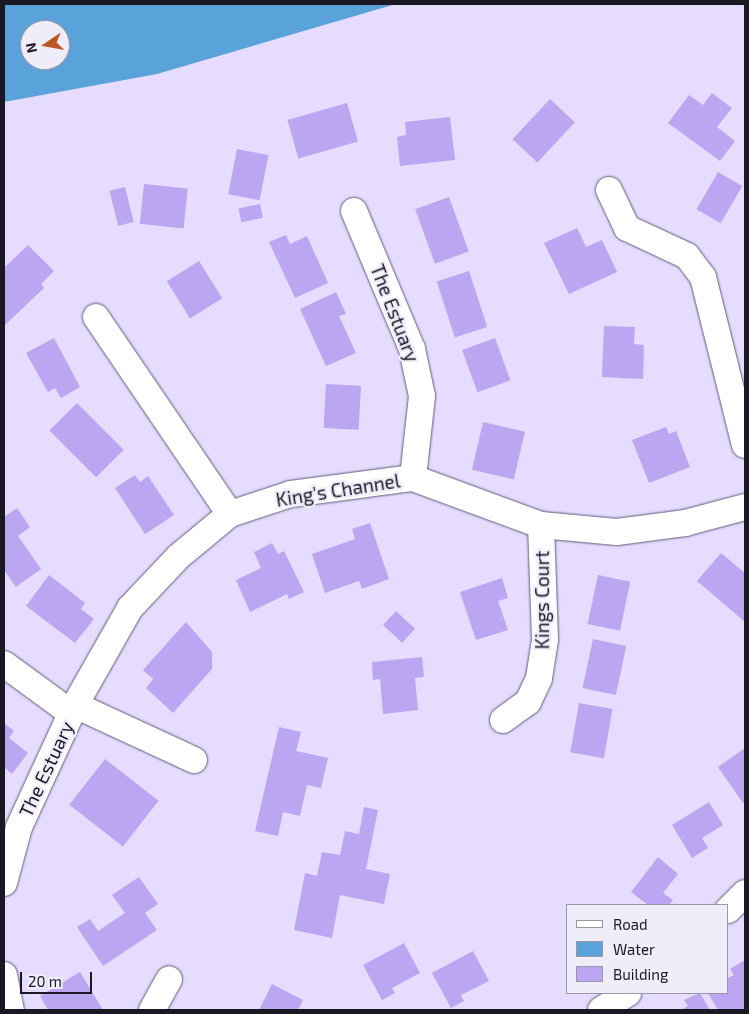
<!DOCTYPE html>
<html>
<head>
<meta charset="utf-8">
<style>
  body { margin:0 }
  #map { position:relative; width:749px; height:1014px; overflow:hidden; background:#e5dcff; font-family:"Exo 2",sans-serif }
  div>[style] { position:absolute }
  [style*='--x'] { left:calc(var(--x)*1px); top:calc(var(--y)*1px); width:calc(var(--w)*1px); rotate:calc(var(--a)*1deg) }
  .water>* { inset:0; background:#5aa3da }
  .building>* { inset:0; background:#bca6f2; transform-origin:0 0 }
  .roads { filter:drop-shadow(0 0 1px #635b79) drop-shadow(0 0 1px #635b79) }
  .street>* { height:26px; margin:-13px; padding:0 13px; transform-origin:13px; border-radius:13px; background:#fff }
  span { translate:-50% -50%; white-space:nowrap; text-align:center; line-height:1.15; -webkit-text-stroke:4.5px #f0edfb; paint-order:stroke }
  .street-label { font-size:19px; color:#1b1723 }
  .frame { position:absolute; inset:0; border:5px solid #1b1723; pointer-events:none }
  .legend { position:absolute; left:566px; top:904px; width:162px; height:90px; box-sizing:border-box; background:#f0edfb; border:1px solid #9b97a5; margin:0; padding:6px 9px; list-style:none; font-size:15px; color:#1b1723 }
  .legend li { display:flex; align-items:center; gap:10px; height:25px }
  .legend b { width:25px; border:1px solid #9b97a5 }
  .north { position:absolute; left:20px; top:20px; width:50px; height:50px; box-sizing:border-box; background:#f0edfb; border:1px solid #9b97a5; border-radius:50%; rotate:258deg; font-size:14px; font-weight:700; line-height:20px; text-align:center; color:#1b1723 }
  .north::after { content:''; display:block; margin:auto; width:18px; height:22px; background:#bb5722; clip-path:polygon(50% 0,100% 100%,50% 72%,0 100%) }
  .scale { position:absolute; left:20px; top:972px; width:72px; height:22px; box-sizing:border-box; border:2px solid #1b1723; border-top:0; padding-left:6px; font-size:15px; line-height:18px; white-space:nowrap; color:#1b1723; -webkit-text-stroke:4px #f0edfb; paint-order:stroke }
</style>
</head>
<body>
<div id="map">
  <div class="water">
    <div style="clip-path:polygon(evenodd,4px 4px,396px 4px,157px 74px,4px 102px,4px 4px,30px 30px,60px 30px,60px 60px,30px 60px,30px 30px)"></div>
  </div>
  <div class="building">
    <div style="clip-path:polygon(712px 93px,732px 108px,717px 127px,735px 141px,720px 161px,668px 123px,689px 95px,703px 105px)"></div>
    <div style="left:550px;top:99px;width:34px;height:55px;rotate:43deg"></div>
    <div style="left:347px;top:103px;width:40px;height:62px;rotate:74deg"></div>
    <div style="clip-path:polygon(450px 117px,455px 160px,400px 166px,397px 137px,406px 135px,405px 122px)"></div>
    <div style="left:237px;top:149px;width:32px;height:46px;rotate:11deg"></div>
    <div style="left:718px;top:172px;width:28px;height:43px;rotate:30deg"></div>
    <div style="left:144px;top:184px;width:44px;height:40px;rotate:6deg"></div>
    <div style="left:125px;top:187px;width:36px;height:16px;rotate:76deg"></div>
    <div style="left:449px;top:197px;width:58px;height:36px;rotate:70deg"></div>
    <div style="left:260px;top:204px;width:14px;height:22px;rotate:78deg"></div>
    <div style="clip-path:polygon(577px 228px,586px 247px,602px 240px,617px 272px,569px 294px,544px 243px)"></div>
    <div style="clip-path:polygon(286px 235px,290px 244px,307px 236px,328px 283px,295px 298px,269px 242px)"></div>
    <div style="clip-path:polygon(28px 245px,54px 271px,41px 284px,44px 288px,4px 326px,4px 268px)"></div>
    <div style="left:199px;top:261px;width:44px;height:38px;rotate:58deg"></div>
    <div style="left:469px;top:271px;width:59px;height:34px;rotate:72deg"></div>
    <div style="clip-path:polygon(336px 292px,346px 314px,339px 316px,356px 353px,326px 366px,300px 309px)"></div>
    <div style="clip-path:polygon(604px 326px,635px 327px,634px 344px,644px 345px,643px 379px,602px 377px)"></div>
    <div style="clip-path:polygon(54px 338px,80px 387px,61px 398px,55px 388px,48px 392px,26px 353px)"></div>
    <div style="left:495px;top:338px;width:45px;height:35px;rotate:70deg"></div>
    <div style="left:326px;top:384px;width:35px;height:44px;rotate:3deg"></div>
    <div style="left:77px;top:403px;width:66px;height:39px;rotate:45deg"></div>
    <div style="left:483px;top:422px;width:43px;height:49px;rotate:13deg"></div>
    <div style="clip-path:polygon(666px 427px,669px 434px,676px 431px,690px 467px,649px 483px,632px 440px)"></div>
    <div style="clip-path:polygon(135px 475px,140px 482px,148px 476px,174px 515px,145px 534px,115px 488px)"></div>
    <div style="clip-path:polygon(17px 508px,30px 527px,18px 536px,41px 569px,16px 587px,4px 570px,4px 517px)"></div>
    <div style="clip-path:polygon(370px 523px,389px 579px,362px 589px,359px 581px,325px 593px,312px 554px,355px 539px,352px 529px)"></div>
    <div style="clip-path:polygon(272px 543px,278px 554px,284px 551px,304px 592px,289px 599px,287px 594px,250px 612px,236px 580px,261px 568px,254px 552px)"></div>
    <div style="clip-path:polygon(721px 553px,745px 573px,745px 622px,697px 581px)"></div>
    <div style="clip-path:polygon(49px 575px,85px 603px,81px 609px,94px 619px,75px 643px,26px 606px)"></div>
    <div style="left:598px;top:575px;width:33px;height:50px;rotate:12deg"></div>
    <div style="clip-path:polygon(502px 578px,508px 598px,498px 601px,508px 630px,476px 640px,460px 592px)"></div>
    <div style="left:396px;top:611px;width:26px;height:19px;rotate:43deg"></div>
    <div style="clip-path:polygon(186px 622px,212px 652px,212px 669px,173px 713px,146px 688px,153px 679px,143px 670px)"></div>
    <div style="left:593px;top:639px;width:34px;height:50px;rotate:12deg"></div>
    <div style="clip-path:polygon(422px 657px,424px 677px,415px 678px,418px 710px,383px 714px,380px 679px,373px 680px,372px 662px)"></div>
    <div style="left:579px;top:703px;width:34px;height:50px;rotate:10deg"></div>
    <div style="clip-path:polygon(4px 723px,14px 731px,9px 738px,28px 753px,12px 774px,4px 767px)"></div>
    <div style="clip-path:polygon(279px 727px,301px 732px,296px 751px,328px 758px,321px 788px,307px 785px,300px 816px,283px 812px,278px 836px,255px 831px)"></div>
    <div style="clip-path:polygon(745px 748px,745px 801px,743px 803px,718px 767px)"></div>
    <div style="left:105px;top:759px;width:68px;height:58px;rotate:38deg"></div>
    <div style="clip-path:polygon(709px 802px,723px 825px,702px 838px,708px 848px,692px 858px,672px 825px)"></div>
    <div style="clip-path:polygon(364px 807px,378px 810px,366px 869px,390px 874px,384px 904px,340px 895px,332px 938px,294px 930px,305px 873px,317px 876px,322px 852px,340px 855px,345px 831px,359px 834px)"></div>
    <div style="clip-path:polygon(658px 857px,678px 874px,663px 893px,673px 900px,669px 905px,648px 905px,631px 892px)"></div>
    <div style="clip-path:polygon(139px 877px,158px 904px,145px 913px,157px 930px,103px 966px,77px 927px,90px 919px,98px 931px,125px 913px,112px 895px)"></div>
    <div style="clip-path:polygon(404px 943px,420px 973px,392px 988px,395px 993px,382px 1000px,363px 965px)"></div>
    <div style="clip-path:polygon(473px 951px,489px 981px,461px 995px,464px 1001px,451px 1008px,432px 973px)"></div>
    <div style="clip-path:polygon(745px 960px,745px 1010px,718px 1010px,708px 993px,728px 993px,728px 978px,734px 975px,730px 969px)"></div>
    <div style="clip-path:polygon(80px 972px,103px 1010px,48px 1010px,40px 996px)"></div>
    <div style="clip-path:polygon(272px 984px,303px 1000px,298px 1010px,259px 1010px)"></div>
    <div style="clip-path:polygon(700px 993px,710px 1010px,681px 1010px,688px 1006px,684px 1000px)"></div>
  </div>
  <div class="roads">
    <div class="street">
      <div style="--x:609;--y:190;--w:42;--a:64.7"></div>
      <div style="--x:627;--y:228;--w:66;--a:25"></div>
      <div style="--x:687;--y:256;--w:26;--a:53"></div>
      <div style="--x:703;--y:277;--w:173;--a:76"></div>
      <div style="--x:354;--y:211;--w:150;--a:67.2"></div>
      <div style="--x:412;--y:349;--w:48;--a:78"></div>
      <div style="--x:422;--y:396;--w:82;--a:96.3"></div>
      <div style="--x:96;--y:317;--w:238;--a:55.8"></div>
      <div style="--x:4;--y:664;--w:83;--a:36.2"></div>
      <div style="--x:75;--y:705;--w:131;--a:24.8"></div>
      <div style="--x:503;--y:720;--w:31;--a:-36"></div>
      <div style="--x:528;--y:702;--w:26;--a:-65"></div>
      <div style="--x:539;--y:678;--w:39;--a:-81"></div>
      <div style="--x:545;--y:639;--w:114;--a:-92"></div>
      <div style="--x:4;--y:883;--w:58;--a:-75"></div>
      <div style="--x:19;--y:827;--w:134;--a:-65.3"></div>
      <div style="--x:75;--y:705;--w:112;--a:-60.4"></div>
      <div style="--x:130;--y:608;--w:70;--a:-46.7"></div>
      <div style="--x:178;--y:557;--w:67;--a:-39.6"></div>
      <div style="--x:230;--y:514;--w:64;--a:-18.2"></div>
      <div style="--x:291;--y:494;--w:123;--a:-7.5"></div>
      <div style="--x:413;--y:478;--w:136;--a:20.2"></div>
      <div style="--x:541;--y:525;--w:76;--a:5.3"></div>
      <div style="--x:617;--y:532;--w:69;--a:-7.5"></div>
      <div style="--x:685;--y:523;--w:62;--a:-14.9"></div>
      <div style="--x:728;--y:910;--w:24;--a:-45"></div>
      <div style="--x:4;--y:975;--w:36;--a:79"></div>
      <div style="--x:152;--y:1010;--w:35;--a:-61"></div>
      <div style="--x:601;--y:1010;--w:32;--a:-32"></div>
    </div>
  </div>
  <div class="street-label">
    <span style="left:395px;top:313px;rotate:69deg">The Estuary</span>
    <span style="left:338px;top:490px;rotate:-9deg">King's Channel</span>
    <span style="left:542px;top:600px;rotate:-90deg">Kings Court</span>
    <span style="left:46px;top:769px;rotate:-65deg">The Estuary</span>
  </div>
  <div class="frame"></div>
  <ul class="legend">
  <li><b style="height:6px;background:#fff"></b>Road</li>
  <li><b style="height:14px;background:#5aa3da"></b>Water</li>
  <li><b style="height:14px;background:#bca6f2"></b>Building</li>
  </ul>
  <div class="north">N</div>
  <div class="scale">20 m</div>
</div>
</body>
</html>
